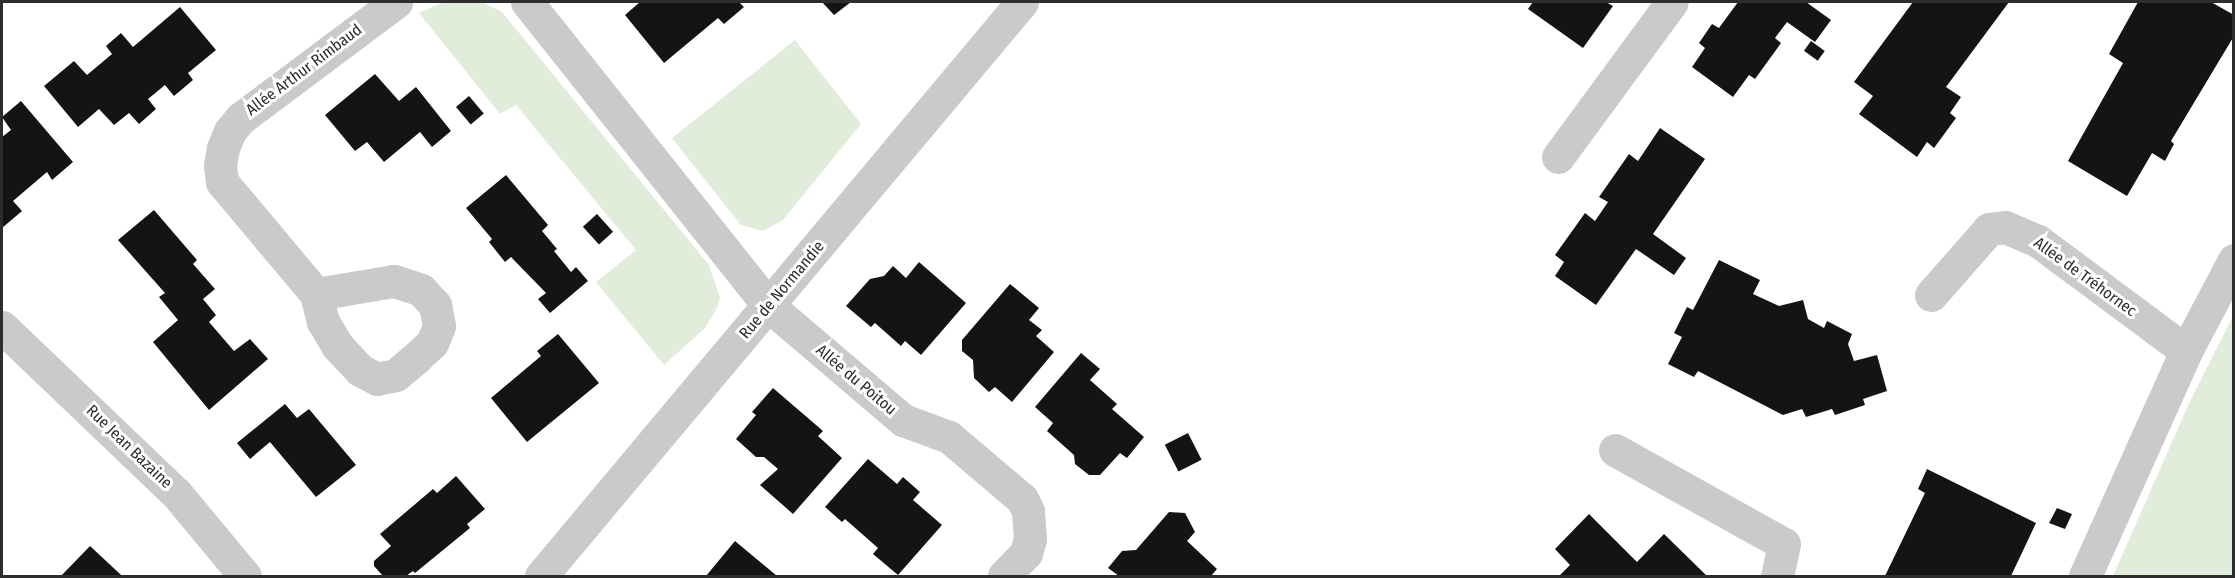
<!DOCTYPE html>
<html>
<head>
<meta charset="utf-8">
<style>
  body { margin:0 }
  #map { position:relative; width:2235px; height:578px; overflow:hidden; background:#fff; font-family:"Fira Sans Condensed",sans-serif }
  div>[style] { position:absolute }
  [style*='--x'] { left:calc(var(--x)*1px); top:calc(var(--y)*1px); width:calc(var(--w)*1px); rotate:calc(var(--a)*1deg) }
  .green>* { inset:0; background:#e2ecda }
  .building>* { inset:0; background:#141414; transform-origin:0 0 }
  .minor>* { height:33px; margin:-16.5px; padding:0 16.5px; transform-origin:16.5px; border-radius:16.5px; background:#cacaca }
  span { translate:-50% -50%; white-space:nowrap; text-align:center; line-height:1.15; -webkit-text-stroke:6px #fff; paint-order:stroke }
  .street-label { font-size:16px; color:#2d2d2d }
  .frame { position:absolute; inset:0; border:3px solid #2d2d2d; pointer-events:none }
</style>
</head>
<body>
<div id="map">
  <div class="green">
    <div style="clip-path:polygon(444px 2px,482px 2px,502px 12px,709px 265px,720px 298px,717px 308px,705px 328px,664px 365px,596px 282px,636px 250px,516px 105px,500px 114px,419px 13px)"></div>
    <div style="clip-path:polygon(795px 40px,861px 124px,783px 220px,763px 231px,741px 225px,672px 138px)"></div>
    <div style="clip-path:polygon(2233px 316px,2233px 576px,2113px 576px,2190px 401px)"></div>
  </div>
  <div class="building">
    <div style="clip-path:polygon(640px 2px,739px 2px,744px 7px,724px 24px,718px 18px,664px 63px,625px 15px)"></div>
    <div style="clip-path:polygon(822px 2px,851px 2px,834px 15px)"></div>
    <div style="clip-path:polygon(1533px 2px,1606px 2px,1613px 6px,1583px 48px,1528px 9px)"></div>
    <div style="clip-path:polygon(1738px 2px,1806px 2px,1831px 20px,1815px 42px,1787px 22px,1775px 38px,1781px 43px,1755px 79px,1749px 75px,1733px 97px,1692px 67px,1705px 48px,1699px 43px,1712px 24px,1719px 28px)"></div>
    <div style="clip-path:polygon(1913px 2px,2009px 2px,1946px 87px,1961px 97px,1950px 113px,1956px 118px,1934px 148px,1927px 142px,1917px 157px,1859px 114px,1873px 96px,1854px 82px)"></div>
    <div style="clip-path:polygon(2138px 2px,2211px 2px,2234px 15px,2234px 36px,2171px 141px,2174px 144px,2165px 161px,2152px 153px,2127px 196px,2068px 161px,2123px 63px,2109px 54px)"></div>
    <div style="clip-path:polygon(180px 7px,216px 50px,188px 73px,193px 80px,174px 96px,165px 85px,148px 99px,156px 109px,139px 124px,129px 113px,114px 125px,99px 109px,78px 127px,44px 86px,74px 61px,87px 75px,112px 54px,106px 46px,121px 33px,133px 47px)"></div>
    <div style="left:1811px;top:41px;width:17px;height:12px;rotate:36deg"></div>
    <div style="clip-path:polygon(375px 74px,399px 101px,416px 87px,451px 131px,432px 147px,420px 132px,384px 162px,367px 142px,355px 151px,325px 115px)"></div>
    <div style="left:469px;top:96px;width:23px;height:17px;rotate:50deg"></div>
    <div style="clip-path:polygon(21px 101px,73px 162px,52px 180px,47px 172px,13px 201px,22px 211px,2px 228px,2px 137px,11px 130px,2px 117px)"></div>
    <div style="clip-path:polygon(1660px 128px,1705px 159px,1653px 234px,1686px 258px,1674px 275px,1636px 249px,1596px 305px,1555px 276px,1564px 262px,1555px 255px,1585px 213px,1595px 221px,1608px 202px,1599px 197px,1629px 154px,1638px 161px)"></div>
    <div style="clip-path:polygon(506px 175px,548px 225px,542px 231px,557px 249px,554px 251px,571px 272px,576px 267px,588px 281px,550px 313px,538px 299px,546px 293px,511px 257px,505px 262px,489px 242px,492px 239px,466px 208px)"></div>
    <div style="clip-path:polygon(154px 210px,197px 260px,193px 264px,215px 289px,203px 299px,216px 315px,209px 322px,234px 351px,250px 339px,268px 359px,209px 410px,153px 342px,178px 320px,159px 297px,165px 293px,118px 240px)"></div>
    <div style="left:597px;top:214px;width:24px;height:19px;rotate:48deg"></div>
    <div style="clip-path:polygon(1719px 260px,1760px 280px,1753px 294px,1779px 306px,1803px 300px,1808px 319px,1824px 328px,1827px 321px,1852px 334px,1848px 344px,1854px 361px,1877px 355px,1887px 391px,1863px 399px,1865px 405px,1835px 415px,1832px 409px,1806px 417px,1802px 409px,1783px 415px,1698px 371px,1694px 377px,1668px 364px,1682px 337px,1674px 333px,1687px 307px,1693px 310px)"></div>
    <div style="clip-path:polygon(919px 262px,966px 303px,921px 355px,905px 341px,901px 346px,875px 323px,871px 327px,846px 306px,870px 279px,884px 276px,893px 266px,906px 278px)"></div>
    <div style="clip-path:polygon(1010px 284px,1039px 308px,1029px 320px,1042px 330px,1036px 336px,1054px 352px,1012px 402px,995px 387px,989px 392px,974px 378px,973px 360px,962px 351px,962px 340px)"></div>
    <div style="clip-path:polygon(558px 334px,599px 383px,527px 442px,491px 398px,541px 356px,537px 351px)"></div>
    <div style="clip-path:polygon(1081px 353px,1100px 369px,1090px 380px,1117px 404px,1112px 409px,1144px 437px,1127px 458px,1120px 453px,1100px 475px,1089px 475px,1075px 464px,1074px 455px,1047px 431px,1053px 423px,1035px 407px)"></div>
    <div style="clip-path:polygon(773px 388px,823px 431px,818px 436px,842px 458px,793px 514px,760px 485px,778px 469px,764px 457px,756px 457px,736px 439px,756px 415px,752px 412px)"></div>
    <div style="clip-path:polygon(285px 404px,297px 418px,309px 409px,356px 465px,316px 497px,270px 442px,250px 459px,237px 443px)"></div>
    <div style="left:1188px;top:433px;width:30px;height:26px;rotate:63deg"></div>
    <div style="clip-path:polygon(868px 459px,897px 484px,903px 477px,920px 492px,913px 500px,942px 525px,898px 575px,873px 554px,878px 548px,845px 519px,842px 522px,825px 507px)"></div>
    <div style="clip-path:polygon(1927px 469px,2036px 523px,2011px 576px,1885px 576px,1925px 493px,1918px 489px)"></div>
    <div style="clip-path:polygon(456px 476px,485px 509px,467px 524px,470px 528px,415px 573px,413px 571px,406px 576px,383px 576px,374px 566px,374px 561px,391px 546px,380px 534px,433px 489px,437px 493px)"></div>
    <div style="clip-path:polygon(2057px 508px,2072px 514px,2065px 529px,2049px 523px)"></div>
    <div style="clip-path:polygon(1169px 512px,1185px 513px,1195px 532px,1187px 541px,1217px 569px,1211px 576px,1119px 576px,1108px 568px,1122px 551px,1136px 550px)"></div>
    <div style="clip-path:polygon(1589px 514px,1637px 562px,1664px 534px,1707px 576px,1559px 576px,1570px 565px,1555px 549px)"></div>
    <div style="clip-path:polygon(735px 541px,777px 576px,706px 576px)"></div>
    <div style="clip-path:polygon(90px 546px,120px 574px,122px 576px,61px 576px)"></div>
  </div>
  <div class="minor">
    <div style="--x:527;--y:2;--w:389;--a:51.5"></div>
    <div style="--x:769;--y:306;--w:176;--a:40.4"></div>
    <div style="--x:903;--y:420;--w:49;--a:20.3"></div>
    <div style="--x:949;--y:437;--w:96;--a:40.3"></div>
    <div style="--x:1022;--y:499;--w:13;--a:63"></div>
    <div style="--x:1028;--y:511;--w:28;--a:86"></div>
    <div style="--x:1030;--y:539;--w:15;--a:106"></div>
    <div style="--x:1026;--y:553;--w:32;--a:134"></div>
    <div style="--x:1558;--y:157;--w:192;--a:-53.7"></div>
    <div style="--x:394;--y:281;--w:28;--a:18"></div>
    <div style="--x:421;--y:290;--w:21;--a:47"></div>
    <div style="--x:435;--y:305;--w:21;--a:79"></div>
    <div style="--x:439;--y:326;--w:18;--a:112"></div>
    <div style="--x:432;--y:343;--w:22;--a:137"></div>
    <div style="--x:416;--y:358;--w:26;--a:140"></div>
    <div style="--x:396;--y:375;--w:19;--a:168"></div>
    <div style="--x:377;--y:379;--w:19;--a:-152"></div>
    <div style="--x:360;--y:370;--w:34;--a:-133"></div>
    <div style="--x:337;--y:345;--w:27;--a:-121"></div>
    <div style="--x:323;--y:322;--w:29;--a:-104"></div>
    <div style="--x:316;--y:294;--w:79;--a:-9.5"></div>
    <div style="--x:316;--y:294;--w:146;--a:-130"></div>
    <div style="--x:222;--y:182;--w:17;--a:-97"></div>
    <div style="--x:220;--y:165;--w:17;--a:-80"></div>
    <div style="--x:223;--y:148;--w:18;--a:-68"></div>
    <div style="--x:230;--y:131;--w:17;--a:-50"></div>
    <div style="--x:241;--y:118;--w:194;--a:-36.8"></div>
    <div style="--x:1931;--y:295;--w:88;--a:-48.7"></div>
    <div style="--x:1989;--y:229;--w:16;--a:-7"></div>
    <div style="--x:2005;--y:227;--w:36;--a:23"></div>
    <div style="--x:2038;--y:241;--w:184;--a:36.6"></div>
    <div style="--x:2;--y:327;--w:240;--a:43.7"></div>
    <div style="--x:176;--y:493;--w:108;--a:50.3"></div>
    <div style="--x:1615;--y:450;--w:193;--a:29.1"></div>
    <div style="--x:1784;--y:544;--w:33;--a:102"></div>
    <div style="--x:541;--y:576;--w:749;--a:-50.04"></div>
    <div style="--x:2085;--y:576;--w:247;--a:-65.8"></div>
    <div style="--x:2186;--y:351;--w:103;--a:-62.2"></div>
  </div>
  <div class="street-label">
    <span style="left:304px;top:70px;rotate:-37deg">Allée Arthur Rimbaud</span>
    <span style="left:2085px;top:277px;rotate:36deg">Allée de Tréhornec</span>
    <span style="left:782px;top:290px;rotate:-50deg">Rue de Normandie</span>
    <span style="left:856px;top:380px;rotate:40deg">Allée du Poitou</span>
    <span style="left:129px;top:447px;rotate:44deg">Rue Jean Bazaine</span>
  </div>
  <div class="frame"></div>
</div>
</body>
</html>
